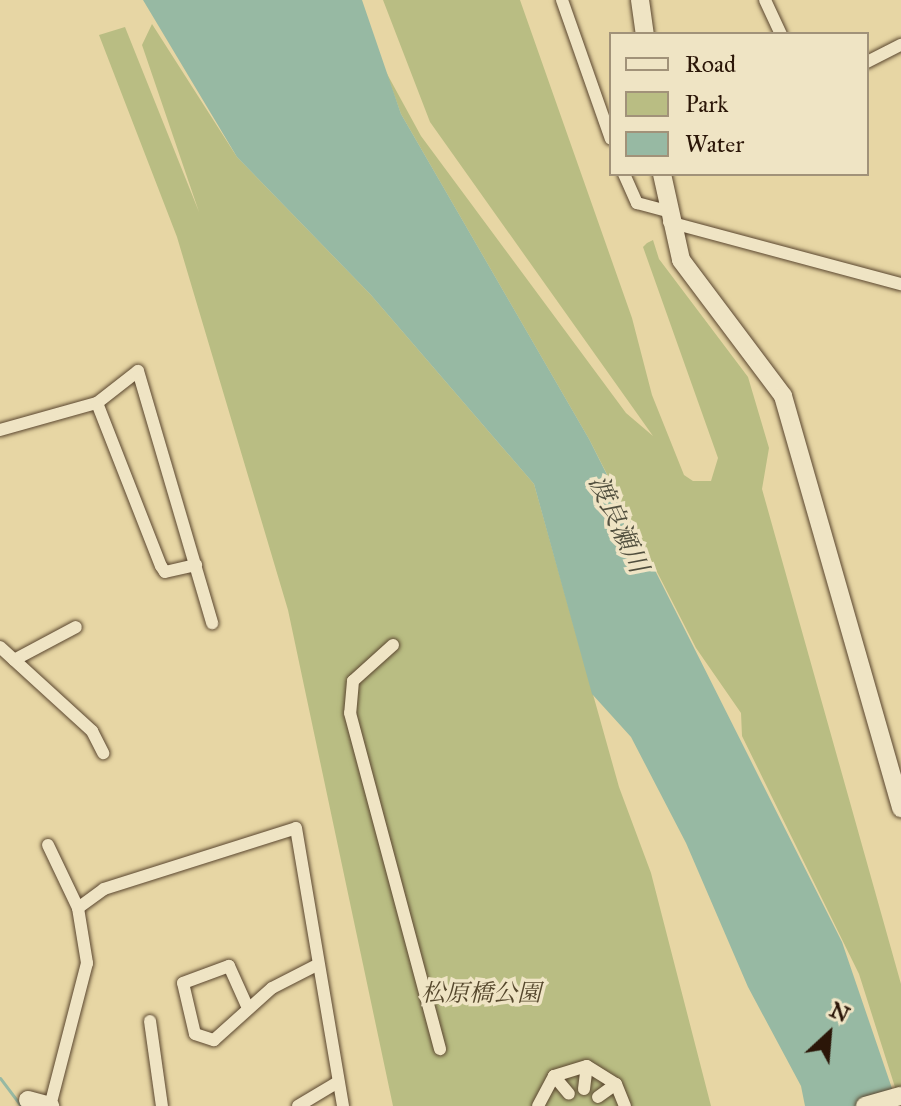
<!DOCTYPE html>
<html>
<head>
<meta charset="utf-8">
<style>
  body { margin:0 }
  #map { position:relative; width:901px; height:1106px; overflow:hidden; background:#e7d6a4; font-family:"IM FELL Great Primer","Noto Serif JP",serif }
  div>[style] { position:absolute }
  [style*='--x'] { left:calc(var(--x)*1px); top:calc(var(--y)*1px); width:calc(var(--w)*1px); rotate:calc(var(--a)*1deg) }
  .green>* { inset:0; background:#b9bd83 }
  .water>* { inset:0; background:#97b9a3 }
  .stream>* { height:3px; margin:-1.5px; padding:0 1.5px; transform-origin:1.5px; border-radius:1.5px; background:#97b9a3 }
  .roads { filter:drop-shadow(0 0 2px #5a462f) drop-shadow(0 0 2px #5a462f) }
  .street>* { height:12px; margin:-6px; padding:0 6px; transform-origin:6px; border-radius:6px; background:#efe4c4 }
  .secondary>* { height:18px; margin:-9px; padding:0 9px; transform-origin:9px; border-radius:9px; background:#efe4c4 }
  span { translate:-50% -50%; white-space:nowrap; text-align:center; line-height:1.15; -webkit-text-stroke:7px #efe4c4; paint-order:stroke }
  .park-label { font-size:24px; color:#56482d; font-style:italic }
  .water-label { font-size:26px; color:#514f3e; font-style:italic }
  .legend { position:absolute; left:609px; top:32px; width:260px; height:144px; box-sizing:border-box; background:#efe4c4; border:2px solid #a19279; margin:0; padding:10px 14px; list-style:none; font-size:24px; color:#2b1608 }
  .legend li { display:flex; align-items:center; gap:16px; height:40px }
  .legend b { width:40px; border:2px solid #a19279 }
  .north { position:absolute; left:789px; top:994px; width:80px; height:80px; -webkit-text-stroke:6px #efe4c4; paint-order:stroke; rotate:26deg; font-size:22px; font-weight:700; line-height:32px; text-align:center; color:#2b1608 }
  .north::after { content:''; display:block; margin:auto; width:28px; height:36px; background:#2b1608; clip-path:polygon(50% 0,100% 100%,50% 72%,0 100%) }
</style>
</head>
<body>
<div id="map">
  <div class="green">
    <div style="clip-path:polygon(383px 0,520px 0,632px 318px,652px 395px,684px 475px,693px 481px,711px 481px,718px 458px,643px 247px,647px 243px,653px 240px,659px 259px,748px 377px,769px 448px,762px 489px,901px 984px,901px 1106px,859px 974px,742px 736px,741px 713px,696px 648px,589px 439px,401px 114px,386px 72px,421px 136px,626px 413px,653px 436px,430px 122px)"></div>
    <div style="clip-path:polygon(152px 24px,237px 157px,371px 295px,534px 484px,619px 787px,651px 873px,711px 1106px,393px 1106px,288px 610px,177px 237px,99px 35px,125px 27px,199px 212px,142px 45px)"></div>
  </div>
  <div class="water">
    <div style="clip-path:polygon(143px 0,362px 0,401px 114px,589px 439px,842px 942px,898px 1106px,805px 1106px,801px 1086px,748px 987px,686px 843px,631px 737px,592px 694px,534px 484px,371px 295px,237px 157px)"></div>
  </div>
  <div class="stream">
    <div style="--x:0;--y:1078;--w:35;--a:53"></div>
  </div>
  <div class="roads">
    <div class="street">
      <div style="--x:562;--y:0;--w:147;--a:70.6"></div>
      <div style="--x:765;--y:0;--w:38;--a:65"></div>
      <div style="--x:867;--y:62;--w:38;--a:-27"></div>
      <div style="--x:624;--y:174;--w:32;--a:66"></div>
      <div style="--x:637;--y:203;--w:30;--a:15"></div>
      <div style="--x:669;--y:222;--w:240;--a:15"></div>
      <div style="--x:97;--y:403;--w:175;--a:68.6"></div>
      <div style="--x:161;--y:566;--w:7;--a:56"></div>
      <div style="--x:165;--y:572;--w:32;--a:-13"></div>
      <div style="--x:0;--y:430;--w:101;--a:-15.6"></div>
      <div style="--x:97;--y:403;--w:52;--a:-38"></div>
      <div style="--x:138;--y:371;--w:263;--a:73.6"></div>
      <div style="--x:393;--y:645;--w:54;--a:138"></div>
      <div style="--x:353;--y:681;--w:32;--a:95"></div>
      <div style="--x:350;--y:713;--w:348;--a:75"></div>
      <div style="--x:0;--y:647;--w:125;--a:42.4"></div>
      <div style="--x:92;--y:731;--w:25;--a:63"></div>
      <div style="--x:14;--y:660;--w:70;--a:-28"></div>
      <div style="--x:48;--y:845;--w:70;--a:64.5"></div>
      <div style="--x:78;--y:908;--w:56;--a:80.7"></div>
      <div style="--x:87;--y:963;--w:148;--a:104.5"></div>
      <div style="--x:78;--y:908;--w:32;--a:-36"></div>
      <div style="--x:104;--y:889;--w:201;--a:-17.6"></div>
      <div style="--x:296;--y:828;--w:282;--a:80.4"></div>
      <div style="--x:247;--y:1006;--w:44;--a:-114.2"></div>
      <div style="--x:229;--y:966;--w:49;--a:159.7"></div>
      <div style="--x:183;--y:983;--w:52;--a:76.8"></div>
      <div style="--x:195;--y:1034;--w:20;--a:18"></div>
      <div style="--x:214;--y:1040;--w:78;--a:-41.9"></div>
      <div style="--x:272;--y:988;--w:51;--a:-27.1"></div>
      <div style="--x:150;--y:1021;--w:86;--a:82"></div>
      <div style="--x:554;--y:1076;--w:23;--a:50"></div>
      <div style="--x:584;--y:1089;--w:23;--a:-83"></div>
      <div style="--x:598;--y:1097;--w:22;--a:-36"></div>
      <div style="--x:298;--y:1106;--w:47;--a:-31"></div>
      <div style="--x:538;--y:1106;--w:34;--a:-62"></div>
      <div style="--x:554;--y:1076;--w:34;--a:-17"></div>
      <div style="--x:587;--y:1066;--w:34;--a:32"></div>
      <div style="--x:616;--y:1084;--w:24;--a:68"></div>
    </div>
    <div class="secondary">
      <div style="--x:640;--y:0;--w:34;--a:82"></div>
      <div style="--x:662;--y:174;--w:88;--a:77.5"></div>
      <div style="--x:681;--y:260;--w:170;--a:53.1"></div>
      <div style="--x:783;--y:396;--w:429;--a:74"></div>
      <div style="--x:28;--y:1100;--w:23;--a:15"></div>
      <div style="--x:865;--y:1106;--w:37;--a:-16"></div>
    </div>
  </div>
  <div class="park-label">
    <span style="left:481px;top:994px">松原橋公園</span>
  </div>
  <div class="water-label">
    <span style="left:618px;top:524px;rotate:65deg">渡良瀬川</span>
  </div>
  <ul class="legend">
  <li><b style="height:10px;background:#efe4c4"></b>Road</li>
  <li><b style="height:22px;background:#b9bd83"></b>Park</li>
  <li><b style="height:22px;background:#97b9a3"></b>Water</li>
  </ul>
  <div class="north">N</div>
</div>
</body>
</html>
